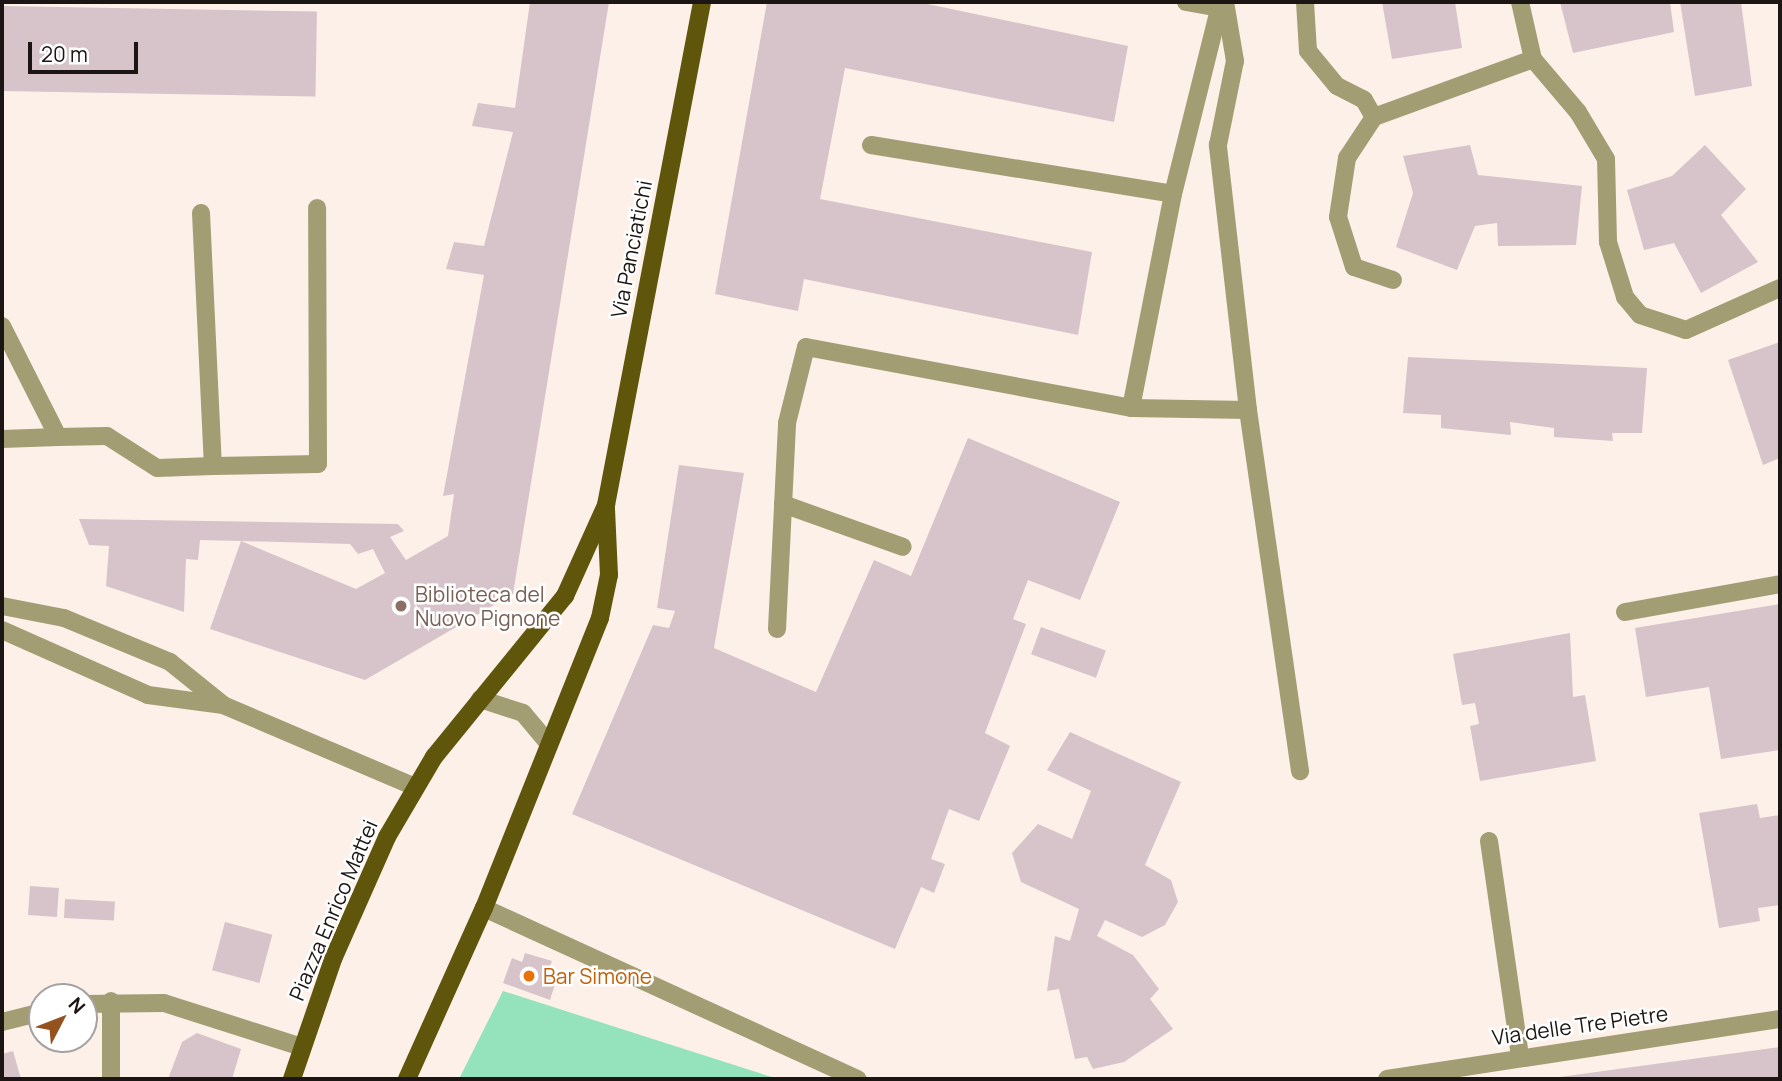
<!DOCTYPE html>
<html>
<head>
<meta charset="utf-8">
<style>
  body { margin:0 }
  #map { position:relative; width:1782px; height:1081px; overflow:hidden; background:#fdf0e9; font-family:Manrope,sans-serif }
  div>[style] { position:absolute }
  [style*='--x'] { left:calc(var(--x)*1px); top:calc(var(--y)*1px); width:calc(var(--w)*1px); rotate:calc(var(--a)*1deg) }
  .green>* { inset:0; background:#94e3bd }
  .building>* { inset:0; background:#d6c4ca; transform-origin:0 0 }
  .minor>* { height:18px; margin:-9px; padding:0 9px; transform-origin:9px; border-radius:9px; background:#a39d73 }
  .major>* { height:18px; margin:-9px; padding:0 9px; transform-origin:9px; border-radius:9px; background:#5f550b }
  .dots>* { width:19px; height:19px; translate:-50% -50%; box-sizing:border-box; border:4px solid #fff; border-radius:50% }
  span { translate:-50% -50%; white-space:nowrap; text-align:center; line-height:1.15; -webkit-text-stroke:5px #fff; paint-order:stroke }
  .street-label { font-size:21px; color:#1b1613 }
  .education-label { font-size:21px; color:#785e54 }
  .left { translate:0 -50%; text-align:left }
  .food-label { font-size:21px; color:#c56008 }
  .frame { position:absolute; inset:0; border:4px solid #1b1613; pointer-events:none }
  .north { position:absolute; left:28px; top:983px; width:70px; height:70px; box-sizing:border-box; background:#fff; border:2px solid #a4a2a1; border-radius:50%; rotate:48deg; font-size:19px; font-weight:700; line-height:28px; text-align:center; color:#1b1613 }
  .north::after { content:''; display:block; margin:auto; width:24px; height:32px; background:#93521e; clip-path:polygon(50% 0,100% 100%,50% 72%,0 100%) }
  .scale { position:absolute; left:28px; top:42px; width:110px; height:32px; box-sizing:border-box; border:4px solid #1b1613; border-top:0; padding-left:9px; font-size:21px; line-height:24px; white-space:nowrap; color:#1b1613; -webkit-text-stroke:5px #fff; paint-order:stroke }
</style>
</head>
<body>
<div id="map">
  <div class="green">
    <div style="clip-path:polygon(503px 991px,778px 1079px,459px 1079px)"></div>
  </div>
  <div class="building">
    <div style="clip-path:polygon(evenodd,530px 2px,609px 2px,513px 594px,365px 680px,210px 629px,241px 541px,200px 540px,198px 560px,186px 559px,184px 612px,106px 586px,109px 546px,89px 545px,79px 519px,398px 524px,404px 531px,390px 537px,406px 560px,448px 536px,454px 494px,443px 496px,484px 275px,446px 269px,454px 242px,484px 246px,513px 132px,472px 126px,478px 103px,515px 108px,530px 2px,241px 541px,350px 544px,358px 554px,373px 549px,385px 573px,356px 589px,241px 541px)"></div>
    <div style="clip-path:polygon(767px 2px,918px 2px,1128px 46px,1114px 122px,845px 68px,820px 199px,1092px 252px,1078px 335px,804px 279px,798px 311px,715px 294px)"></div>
    <div style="clip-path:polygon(1382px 2px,1455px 2px,1462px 48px,1392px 59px)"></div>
    <div style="clip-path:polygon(1560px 2px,1670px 2px,1674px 32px,1573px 53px)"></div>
    <div style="clip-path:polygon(1680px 2px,1741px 2px,1752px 86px,1695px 96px)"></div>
    <div style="left:2px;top:6px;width:315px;height:85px;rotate:1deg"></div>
    <div style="clip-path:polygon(1470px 145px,1478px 175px,1582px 186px,1576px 245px,1498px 246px,1497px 223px,1475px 226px,1457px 270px,1396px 247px,1413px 193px,1403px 156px)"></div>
    <div style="clip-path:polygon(1705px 145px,1746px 189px,1721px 215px,1758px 262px,1701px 293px,1674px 243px,1644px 250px,1627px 190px,1672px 176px)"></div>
    <div style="clip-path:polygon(1780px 342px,1780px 458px,1763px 465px,1728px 360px)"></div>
    <div style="clip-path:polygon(1408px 357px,1647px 368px,1642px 433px,1612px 433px,1613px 441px,1554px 437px,1554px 428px,1510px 422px,1511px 435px,1441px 428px,1441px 415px,1403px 413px)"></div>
    <div style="clip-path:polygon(968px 438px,1120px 502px,1080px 600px,1028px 580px,1013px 619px,1026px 624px,985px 733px,1010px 746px,979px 821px,949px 809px,931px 859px,945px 864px,934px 893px,921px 887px,895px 949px,572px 814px,653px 625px,669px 628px,675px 611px,657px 608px,679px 465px,744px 473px,714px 648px,816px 692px,874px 560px,911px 576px)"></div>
    <div style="clip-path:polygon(1780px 604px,1780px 750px,1721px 759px,1709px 687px,1646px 697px,1635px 628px)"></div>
    <div style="left:1041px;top:627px;width:69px;height:29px;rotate:20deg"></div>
    <div style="clip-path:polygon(1570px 633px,1573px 697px,1585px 695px,1596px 761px,1480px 781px,1470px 726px,1479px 724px,1475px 703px,1462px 705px,1453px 654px)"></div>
    <div style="clip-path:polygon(1070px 732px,1181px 782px,1145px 865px,1171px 880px,1178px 902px,1165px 925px,1142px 937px,1105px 920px,1097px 936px,1133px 955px,1159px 989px,1150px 999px,1173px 1029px,1124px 1062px,1093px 1069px,1087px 1057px,1075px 1059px,1059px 989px,1047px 991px,1055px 936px,1070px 941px,1079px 909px,1021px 882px,1012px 853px,1038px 824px,1072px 839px,1091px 791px,1047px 770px)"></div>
    <div style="clip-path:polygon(1757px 804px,1760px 818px,1780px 815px,1780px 905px,1758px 908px,1760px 921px,1719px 928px,1699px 813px)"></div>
    <div style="left:30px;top:886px;width:29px;height:29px;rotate:4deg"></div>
    <div style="left:65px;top:899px;width:50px;height:19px;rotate:3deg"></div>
    <div style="left:225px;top:922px;width:49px;height:50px;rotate:15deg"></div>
    <div style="clip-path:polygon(525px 953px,552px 961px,547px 974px,557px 978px,550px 1000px,503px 983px,512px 958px,522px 962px)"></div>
    <div style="clip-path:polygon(197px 1033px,241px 1049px,232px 1079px,168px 1079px,182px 1042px)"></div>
    <div style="clip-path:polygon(1780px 1047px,1780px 1079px,1552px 1079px,1552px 1078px)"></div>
    <div style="clip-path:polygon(13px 1051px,21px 1079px,2px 1079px,2px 1054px)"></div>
  </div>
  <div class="minor">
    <div style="--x:1186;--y:2;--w:34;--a:10"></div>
    <div style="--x:1305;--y:2;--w:49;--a:86.5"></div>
    <div style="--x:1308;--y:51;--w:45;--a:50.4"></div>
    <div style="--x:1337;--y:86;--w:30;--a:27"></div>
    <div style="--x:1364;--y:100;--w:20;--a:60"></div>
    <div style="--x:1520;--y:2;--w:58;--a:77.2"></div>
    <div style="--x:1533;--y:59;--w:70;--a:49.7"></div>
    <div style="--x:1578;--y:112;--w:55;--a:59.2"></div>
    <div style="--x:1606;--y:159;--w:83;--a:88.6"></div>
    <div style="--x:1608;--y:242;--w:58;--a:72.8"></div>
    <div style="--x:1625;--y:297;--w:23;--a:50"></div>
    <div style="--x:1640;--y:315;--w:48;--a:18.1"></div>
    <div style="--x:1686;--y:330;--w:103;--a:-24.1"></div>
    <div style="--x:871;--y:145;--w:306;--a:9.2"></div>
    <div style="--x:201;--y:213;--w:253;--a:87.3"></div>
    <div style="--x:213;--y:466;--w:105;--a:-1.1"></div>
    <div style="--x:318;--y:464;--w:256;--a:-90.2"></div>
    <div style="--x:1393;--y:280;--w:41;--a:-161.6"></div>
    <div style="--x:1354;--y:267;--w:52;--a:-107.7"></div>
    <div style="--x:1338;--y:217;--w:60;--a:-81.3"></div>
    <div style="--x:1347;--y:158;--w:49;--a:-56.6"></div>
    <div style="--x:1374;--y:117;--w:169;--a:-20"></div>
    <div style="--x:2;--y:326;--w:124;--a:63.2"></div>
    <div style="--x:58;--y:437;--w:49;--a:-1.2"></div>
    <div style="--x:107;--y:436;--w:59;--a:32.6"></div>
    <div style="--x:157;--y:468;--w:56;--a:-2"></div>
    <div style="--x:1131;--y:408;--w:117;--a:1"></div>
    <div style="--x:1248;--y:410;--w:267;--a:-96.5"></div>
    <div style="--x:1218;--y:145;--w:86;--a:-78.6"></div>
    <div style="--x:1235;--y:61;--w:60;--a:-99.6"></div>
    <div style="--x:1248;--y:410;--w:365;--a:81.8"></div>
    <div style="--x:2;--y:439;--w:56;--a:-2"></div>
    <div style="--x:783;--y:504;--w:127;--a:19.7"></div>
    <div style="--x:2;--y:606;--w:63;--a:11"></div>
    <div style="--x:64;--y:618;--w:115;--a:22.5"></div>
    <div style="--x:170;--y:662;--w:67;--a:38.9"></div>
    <div style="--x:1625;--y:612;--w:158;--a:-10.2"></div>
    <div style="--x:777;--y:629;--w:206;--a:-87.2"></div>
    <div style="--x:787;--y:423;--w:78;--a:-76"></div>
    <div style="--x:806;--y:347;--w:331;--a:10.6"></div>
    <div style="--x:1131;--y:408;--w:218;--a:-78.9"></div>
    <div style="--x:1173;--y:194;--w:198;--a:-76"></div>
    <div style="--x:2;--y:630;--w:160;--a:24"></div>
    <div style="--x:148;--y:695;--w:76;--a:7.6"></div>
    <div style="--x:223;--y:705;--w:209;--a:23.1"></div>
    <div style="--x:480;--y:699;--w:45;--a:18"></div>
    <div style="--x:523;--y:713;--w:38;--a:50"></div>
    <div style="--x:1489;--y:841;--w:217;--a:81.8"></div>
    <div style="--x:484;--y:908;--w:411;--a:24.6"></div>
    <div style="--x:84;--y:1004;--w:80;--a:-0.7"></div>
    <div style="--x:164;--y:1003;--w:145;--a:17.7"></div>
    <div style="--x:2;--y:1022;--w:41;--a:-14"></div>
    <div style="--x:111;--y:1079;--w:78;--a:-90"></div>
    <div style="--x:1387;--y:1079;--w:398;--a:-8.7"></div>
  </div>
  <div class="major">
    <div style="--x:292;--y:1079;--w:127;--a:-71.1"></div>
    <div style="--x:333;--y:959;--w:133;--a:-66.1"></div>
    <div style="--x:387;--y:837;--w:93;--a:-59.6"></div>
    <div style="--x:434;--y:757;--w:208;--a:-50.9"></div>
    <div style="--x:565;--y:596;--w:100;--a:-65.7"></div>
    <div style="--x:606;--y:505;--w:512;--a:-79.19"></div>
    <div style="--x:407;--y:1079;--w:188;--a:-65.8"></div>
    <div style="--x:484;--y:908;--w:312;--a:-68.2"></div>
    <div style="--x:600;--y:618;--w:44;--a:-78.2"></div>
    <div style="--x:609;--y:575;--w:66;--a:-92.6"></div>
  </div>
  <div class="dots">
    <div style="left:401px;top:606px;background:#8d6e63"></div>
    <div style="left:529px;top:976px;background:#e8710a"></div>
  </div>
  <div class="street-label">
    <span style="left:631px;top:249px;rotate:-79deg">Via Panciatichi</span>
    <span style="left:333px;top:910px;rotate:-67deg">Piazza Enrico Mattei</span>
    <span style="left:1580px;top:1025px;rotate:-8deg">Via delle Tre Pietre</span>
  </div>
  <div class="education-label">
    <span class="left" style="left:415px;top:606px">Biblioteca del<br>Nuovo Pignone</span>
  </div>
  <div class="food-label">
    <span class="left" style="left:543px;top:976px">Bar Simone</span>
  </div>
  <div class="frame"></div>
  <div class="north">N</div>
  <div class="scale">20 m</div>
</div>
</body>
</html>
